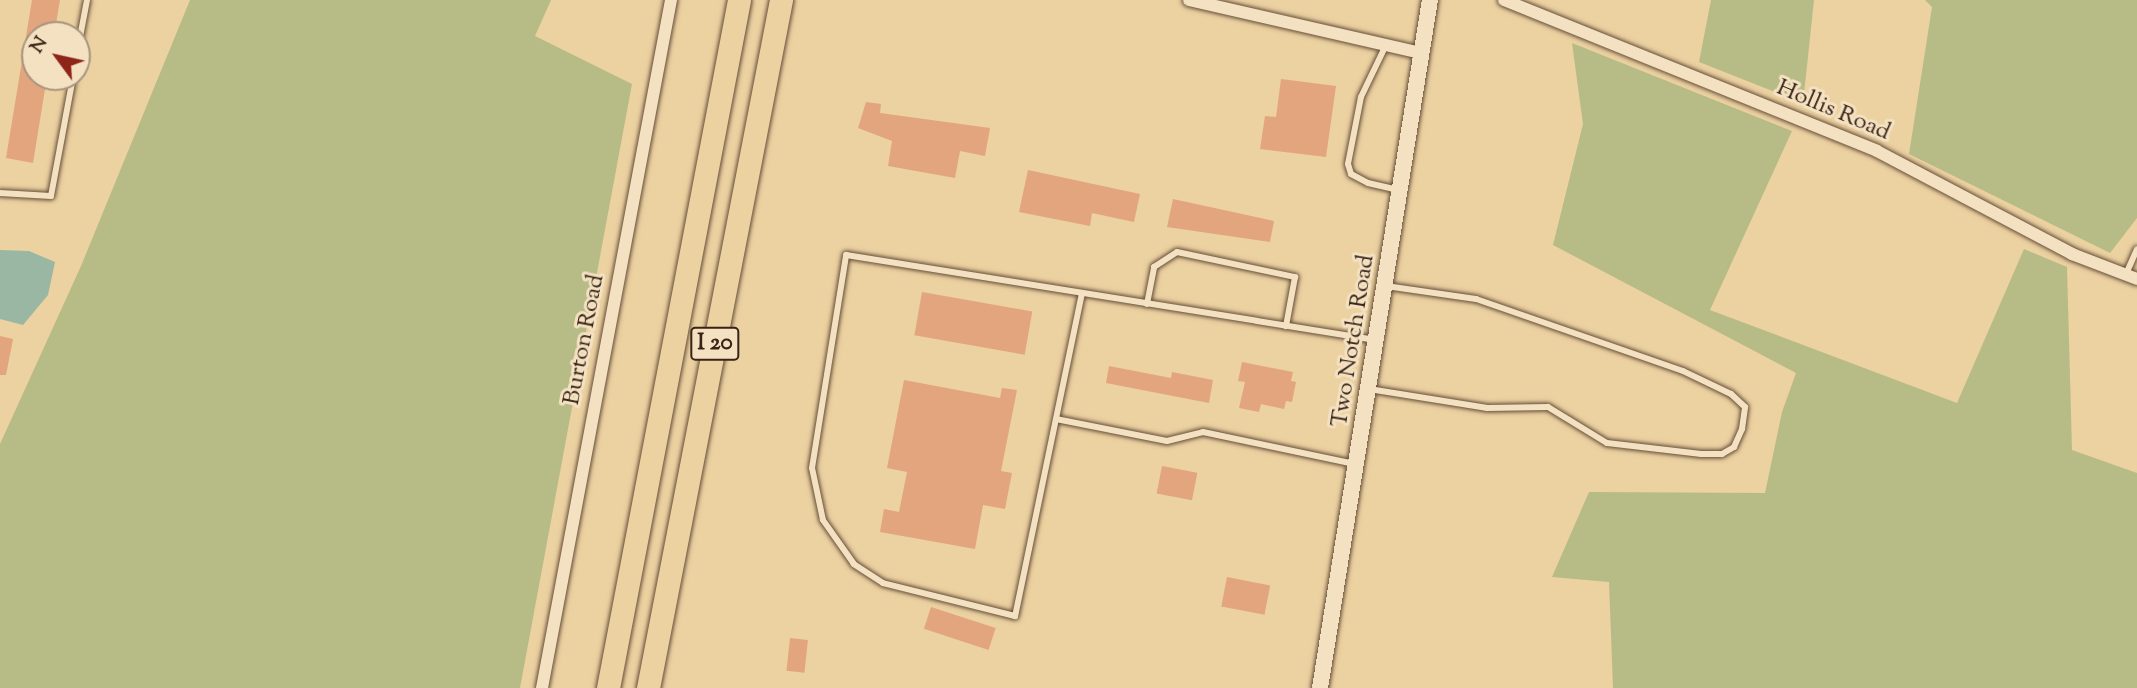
<!DOCTYPE html>
<html>
<head>
<meta charset="utf-8">
<style>
  body { margin:0 }
  #map { position:relative; width:2137px; height:688px; overflow:hidden; background:#ecd1a1; font-family:"Sorts Mill Goudy",serif }
  div>[style] { position:absolute }
  [style*='--x'] { left:calc(var(--x)*1px); top:calc(var(--y)*1px); width:calc(var(--w)*1px); rotate:calc(var(--a)*1deg) }
  .green>* { inset:0; background:#b7bc86 }
  .water>* { inset:0; background:#99b7a2 }
  .building>* { inset:0; background:#e3a57e; transform-origin:0 0 }
  .roads { filter:drop-shadow(0 0 2px #654e39) drop-shadow(0 0 2px #654e39) }
  .service>* { height:6px; margin:-3px; padding:0 3px; transform-origin:3px; border-radius:3px; background:#f3e1c2 }
  .minor>* { height:12px; margin:-6px; padding:0 6px; transform-origin:6px; border-radius:6px; background:#f3e1c2 }
  .tertiary>* { height:16px; margin:-8px; padding:0 8px; transform-origin:8px; border-radius:8px; background:#f3e1c2 }
  .motorway>* { height:23px; margin:-11.5px; padding:0 11.5px; transform-origin:11.5px; border-radius:11.5px; background:#ecd1a1 }
  span { translate:-50% -50%; white-space:nowrap; text-align:center; line-height:1.15; -webkit-text-stroke:6px #f3e1c2; paint-order:stroke }
  .shield-label span { padding:2px 5px; background:#f3e1c2; border:2px solid; border-radius:5px; -webkit-text-stroke-width:0 }
  .shield-label { font-size:23px; color:#382316; font-weight:700 }
  .street-label { font-size:24px; color:#382316 }
  .north { position:absolute; left:21px; top:21px; width:70px; height:70px; box-sizing:border-box; background:#f3e1c2; border:2px solid #a8957d; border-radius:50%; rotate:303deg; font-size:19px; font-weight:700; line-height:28px; text-align:center; color:#382316 }
  .north::after { content:''; display:block; margin:auto; width:24px; height:32px; background:#8f2418; clip-path:polygon(50% 0,100% 100%,50% 72%,0 100%) }
</style>
</head>
<body>
<div id="map">
  <div class="green">
    <div style="clip-path:polygon(190px 0,551px 0,535px 36px,632px 84px,520px 688px,0 688px,0 444px,81px 266px)"></div>
    <div style="clip-path:polygon(1711px 0,1814px 0,1803px 103px,1699px 62px)"></div>
    <div style="clip-path:polygon(1925px 0,2137px 0,2137px 218px,2110px 253px,1909px 154px,1932px 7px)"></div>
    <div style="clip-path:polygon(1572px 43px,1792px 131px,1710px 310px,1957px 403px,2024px 249px,2067px 267px,2072px 450px,2137px 473px,2137px 688px,1613px 688px,1609px 582px,1552px 577px,1589px 492px,1765px 493px,1782px 412px,1796px 373px,1553px 245px,1583px 124px)"></div>
  </div>
  <div class="water">
    <div style="clip-path:polygon(0 250px,29px 251px,55px 262px,48px 295px,23px 325px,0 319px)"></div>
  </div>
  <div class="building">
    <div style="clip-path:polygon(32px 0,60px 0,54px 35px,35px 35px,35px 77px,47px 77px,33px 163px,6px 158px)"></div>
    <div style="clip-path:polygon(1281px 79px,1336px 86px,1326px 157px,1260px 149px,1265px 116px,1276px 117px)"></div>
    <div style="clip-path:polygon(866px 102px,881px 104px,880px 113px,990px 128px,985px 156px,960px 151px,955px 178px,888px 166px,892px 141px,858px 128px)"></div>
    <div style="clip-path:polygon(1028px 170px,1140px 194px,1134px 222px,1092px 213px,1090px 226px,1019px 212px)"></div>
    <div style="clip-path:polygon(1173px 199px,1274px 221px,1270px 242px,1167px 227px)"></div>
    <div style="left:922px;top:292px;width:112px;height:44px;rotate:10deg"></div>
    <div style="clip-path:polygon(0 336px,13px 339px,6px 375px,0 375px)"></div>
    <div style="clip-path:polygon(1242px 362px,1293px 372px,1291px 381px,1296px 382px,1292px 402px,1286px 401px,1284px 409px,1261px 404px,1259px 412px,1239px 408px,1245px 382px,1238px 381px)"></div>
    <div style="clip-path:polygon(1109px 366px,1171px 378px,1172px 372px,1213px 380px,1209px 403px,1106px 383px)"></div>
    <div style="clip-path:polygon(904px 380px,1000px 398px,1002px 388px,1017px 390px,1001px 471px,1012px 473px,1005px 509px,983px 505px,975px 549px,880px 532px,884px 509px,899px 512px,907px 472px,887px 468px)"></div>
    <div style="left:1162px;top:466px;width:36px;height:28px;rotate:11deg"></div>
    <div style="left:1227px;top:577px;width:44px;height:30px;rotate:11deg"></div>
    <div style="left:931px;top:607px;width:68px;height:23px;rotate:18deg"></div>
    <div style="left:790px;top:638px;width:18px;height:33px;rotate:6deg"></div>
  </div>
  <div class="roads">
    <div class="service">
      <div style="--x:1386;--y:45;--w:58;--a:115.7"></div>
      <div style="--x:1361;--y:97;--w:68;--a:101"></div>
      <div style="--x:1348;--y:164;--w:10;--a:73"></div>
      <div style="--x:1351;--y:174;--w:19;--a:28"></div>
      <div style="--x:1368;--y:183;--w:31;--a:13"></div>
      <div style="--x:77;--y:53;--w:54;--a:-79.3"></div>
      <div style="--x:0;--y:193;--w:51;--a:3.4"></div>
      <div style="--x:51;--y:196;--w:121;--a:-79.5"></div>
      <div style="--x:2126;--y:274;--w:27;--a:-66"></div>
      <div style="--x:1082;--y:293;--w:330;--a:101.7"></div>
      <div style="--x:1015;--y:616;--w:136;--a:-166"></div>
      <div style="--x:883;--y:583;--w:35;--a:-147"></div>
      <div style="--x:854;--y:564;--w:54;--a:-125.2"></div>
      <div style="--x:823;--y:520;--w:53;--a:-101.9"></div>
      <div style="--x:812;--y:468;--w:216;--a:-80.9"></div>
      <div style="--x:846;--y:255;--w:416;--a:9.1"></div>
      <div style="--x:1257;--y:321;--w:120;--a:9.1"></div>
      <div style="--x:1147;--y:304;--w:38;--a:-79"></div>
      <div style="--x:1154;--y:267;--w:27;--a:-33"></div>
      <div style="--x:1177;--y:252;--w:121;--a:12"></div>
      <div style="--x:1295;--y:277;--w:50;--a:100.4"></div>
      <div style="--x:1369;--y:389;--w:120;--a:9.1"></div>
      <div style="--x:1487;--y:408;--w:61;--a:-0.9"></div>
      <div style="--x:1548;--y:407;--w:69;--a:31.4"></div>
      <div style="--x:1607;--y:443;--w:95;--a:6.7"></div>
      <div style="--x:1701;--y:454;--w:21;--a:0"></div>
      <div style="--x:1722;--y:454;--w:14;--a:-30"></div>
      <div style="--x:1734;--y:447;--w:20;--a:-66"></div>
      <div style="--x:1742;--y:429;--w:22;--a:-82"></div>
      <div style="--x:1745;--y:407;--w:19;--a:-137"></div>
      <div style="--x:1731;--y:394;--w:53;--a:-154.4"></div>
      <div style="--x:1683;--y:371;--w:219;--a:-160.8"></div>
      <div style="--x:1476;--y:299;--w:91;--a:-171.8"></div>
      <div style="--x:1056;--y:419;--w:113;--a:11.2"></div>
      <div style="--x:1167;--y:441;--w:37;--a:-14"></div>
      <div style="--x:1203;--y:432;--w:155;--a:11.9"></div>
    </div>
    <div class="minor">
      <div style="--x:1189;--y:0;--w:238;--a:12.9"></div>
      <div style="--x:1504;--y:0;--w:402;--a:22"></div>
      <div style="--x:1877;--y:151;--w:221;--a:27.8"></div>
      <div style="--x:2072;--y:254;--w:70;--a:21"></div>
      <div style="--x:542;--y:688;--w:700;--a:-79.38"></div>
    </div>
    <div class="tertiary">
      <div style="--x:1320;--y:688;--w:697;--a:-80.92"></div>
    </div>
    <div class="motorway">
      <div style="--x:608;--y:688;--w:700;--a:-79.22"></div>
      <div style="--x:648;--y:688;--w:701;--a:-79.06"></div>
    </div>
  </div>
  <div class="shield-label">
    <span style="left:715px;top:344px">I 20</span>
  </div>
  <div class="street-label">
    <span style="left:1833px;top:111px;rotate:23deg">Hollis Road</span>
    <span style="left:585px;top:340px;rotate:-79deg">Burton Road</span>
    <span style="left:1354px;top:341px;rotate:-81deg">Two Notch Road</span>
  </div>
  <div class="north">N</div>
</div>
</body>
</html>
